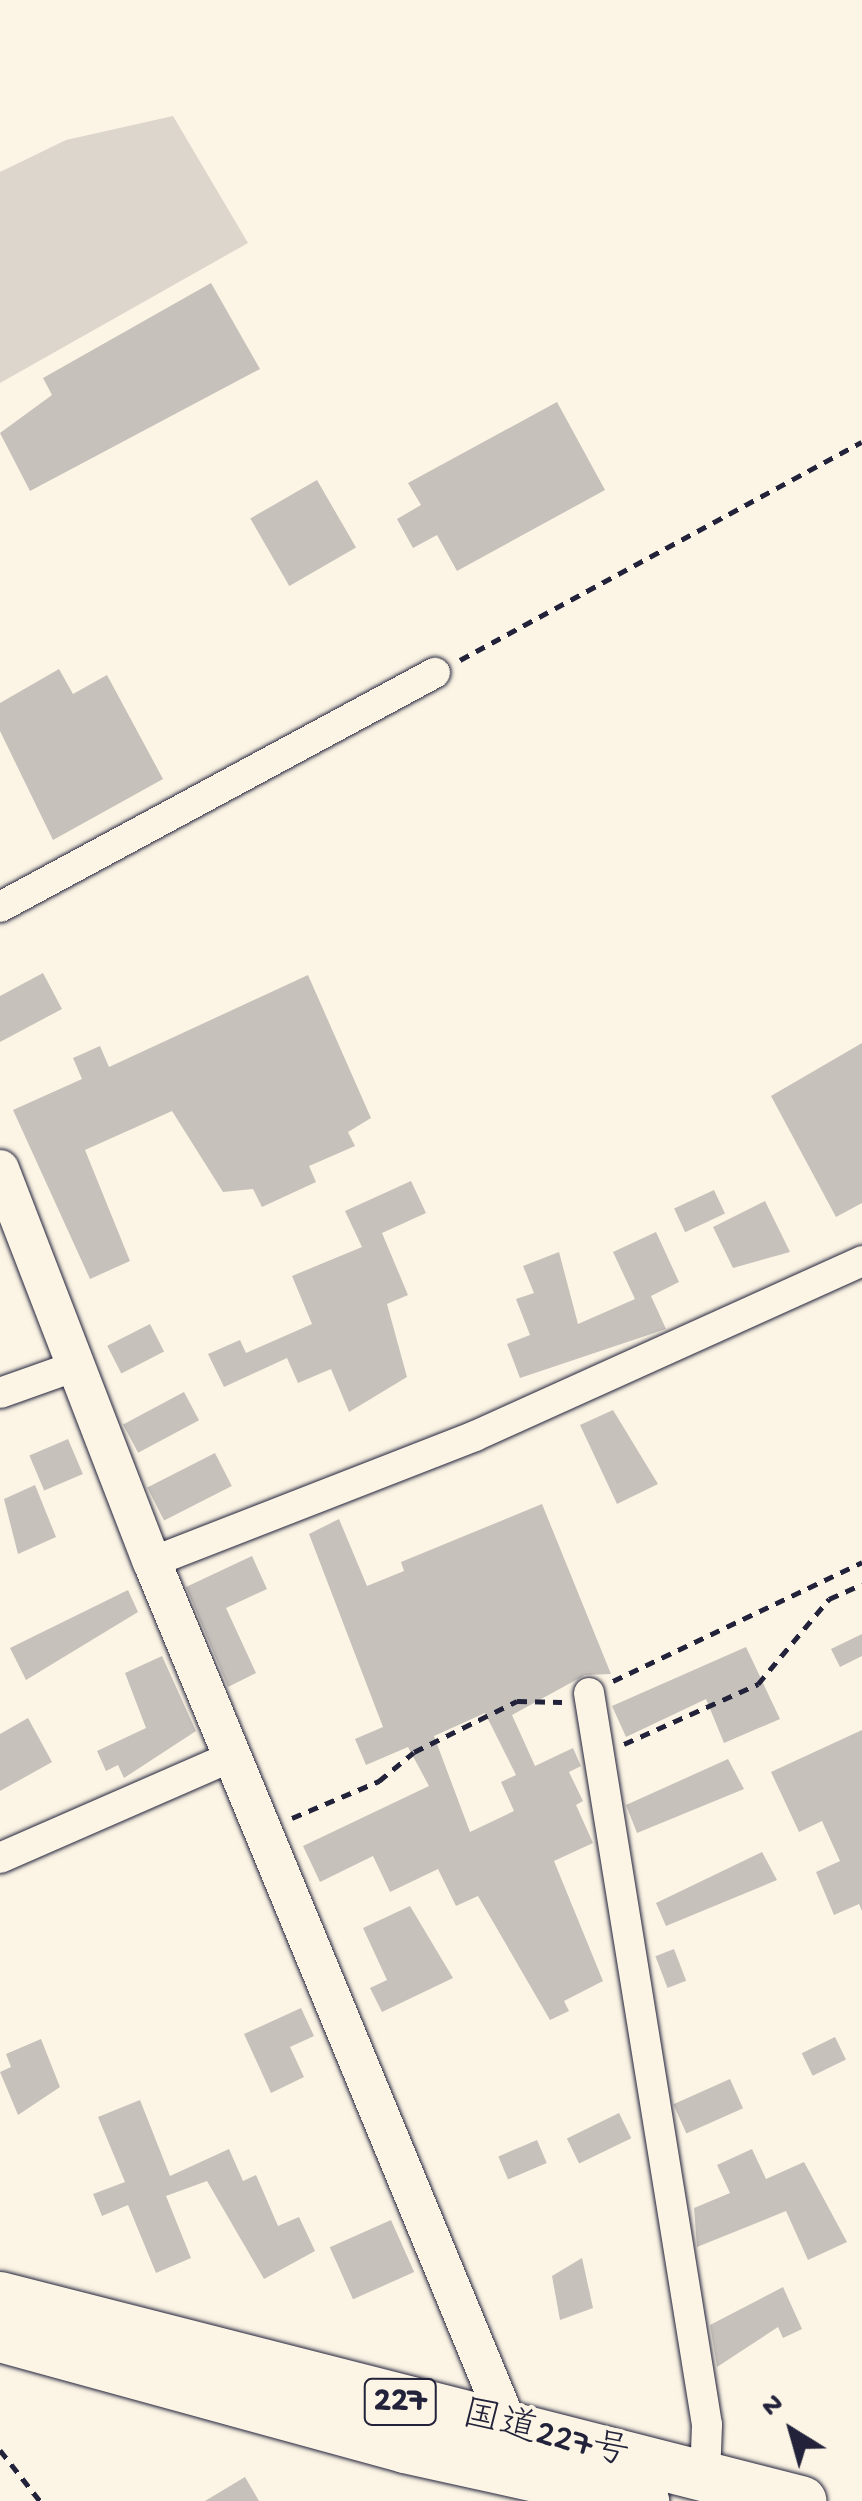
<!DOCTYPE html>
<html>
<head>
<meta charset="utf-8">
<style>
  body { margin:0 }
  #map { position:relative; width:862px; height:2501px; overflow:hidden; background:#fcf5e5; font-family:"Gochi Hand","Klee One",sans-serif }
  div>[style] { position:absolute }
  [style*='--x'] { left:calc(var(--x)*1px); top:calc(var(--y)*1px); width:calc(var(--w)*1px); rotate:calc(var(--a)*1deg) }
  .green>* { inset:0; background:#dcd6cc }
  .building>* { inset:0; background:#c6c1bb; transform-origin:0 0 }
  .path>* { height:5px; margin-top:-2.5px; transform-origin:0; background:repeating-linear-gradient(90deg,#22223b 0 10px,transparent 0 18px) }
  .roads { filter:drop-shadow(0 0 2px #22223b) drop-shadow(0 0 2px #22223b) }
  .minor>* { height:30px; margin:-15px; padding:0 15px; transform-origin:15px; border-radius:15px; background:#fcf5e5 }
  .tertiary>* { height:38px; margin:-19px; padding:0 19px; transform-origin:19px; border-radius:19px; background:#fcf5e5 }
  .trunk>* { height:50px; margin:-25px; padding:0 25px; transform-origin:25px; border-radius:25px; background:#fcf5e5 }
  span { translate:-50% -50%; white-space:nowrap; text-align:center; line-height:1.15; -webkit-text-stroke:8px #fcf5e5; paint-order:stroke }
  .shield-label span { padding:2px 8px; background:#fcf5e5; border:2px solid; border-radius:8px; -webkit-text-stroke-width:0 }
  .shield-label { font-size:35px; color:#22223b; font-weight:700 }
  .street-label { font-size:38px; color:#22223b }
  .north { position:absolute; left:742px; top:2381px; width:100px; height:100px; -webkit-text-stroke:8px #fcf5e5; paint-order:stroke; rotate:323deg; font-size:28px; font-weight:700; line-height:40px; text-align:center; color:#22223b }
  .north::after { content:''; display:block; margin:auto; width:35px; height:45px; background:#22223b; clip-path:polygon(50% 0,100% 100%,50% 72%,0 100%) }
</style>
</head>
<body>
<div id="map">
  <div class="green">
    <div style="clip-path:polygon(173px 116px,248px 243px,0 383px,0 172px,66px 140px)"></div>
  </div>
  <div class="building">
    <div style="clip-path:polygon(211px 283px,260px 369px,30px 491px,0 433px,52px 395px,43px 378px)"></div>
    <div style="clip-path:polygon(557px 402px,605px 490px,457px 571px,437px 535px,413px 548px,397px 519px,421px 505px,408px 483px)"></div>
    <div style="left:317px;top:480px;width:78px;height:77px;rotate:60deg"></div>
    <div style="clip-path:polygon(59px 669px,73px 694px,107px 675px,163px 779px,53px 840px,0 731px,0 703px)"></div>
    <div style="clip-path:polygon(43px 973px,62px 1009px,0 1042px,0 996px)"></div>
    <div style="clip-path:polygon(308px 975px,371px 1118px,348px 1132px,355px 1146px,309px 1166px,316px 1182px,262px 1207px,253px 1189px,223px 1192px,172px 1111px,85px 1150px,130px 1261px,90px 1279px,13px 1110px,82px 1079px,73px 1058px,100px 1046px,109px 1067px)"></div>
    <div style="clip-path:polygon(862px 1043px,862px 1203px,836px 1217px,771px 1096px)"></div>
    <div style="clip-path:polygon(411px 1181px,426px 1213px,382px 1233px,408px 1295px,387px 1304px,407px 1377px,349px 1412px,331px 1369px,298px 1383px,287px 1358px,224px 1387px,208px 1354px,240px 1340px,246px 1353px,312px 1324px,292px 1276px,362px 1247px,345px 1211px)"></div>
    <div style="left:714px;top:1190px;width:26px;height:44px;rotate:65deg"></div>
    <div style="clip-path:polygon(765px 1201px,790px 1252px,733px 1268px,713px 1227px)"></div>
    <div style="clip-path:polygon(656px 1232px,679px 1282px,651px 1296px,666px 1329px,520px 1378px,507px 1344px,530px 1335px,516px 1299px,534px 1293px,523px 1266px,559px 1252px,578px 1324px,635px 1299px,613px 1252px)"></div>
    <div style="left:150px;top:1324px;width:31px;height:48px;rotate:63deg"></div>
    <div style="left:184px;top:1392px;width:32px;height:69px;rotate:62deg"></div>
    <div style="clip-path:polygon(613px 1410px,658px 1484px,617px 1504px,580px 1425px)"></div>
    <div style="left:68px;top:1439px;width:38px;height:42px;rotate:67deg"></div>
    <div style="left:215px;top:1453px;width:37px;height:76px;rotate:63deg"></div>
    <div style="clip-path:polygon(35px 1485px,56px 1537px,18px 1554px,4px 1499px)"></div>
    <div style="clip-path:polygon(evenodd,542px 1504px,611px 1674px,585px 1675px,512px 1715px,535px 1766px,573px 1748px,581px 1766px,569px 1772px,583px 1801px,576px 1805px,593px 1843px,554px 1861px,603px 1981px,564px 2001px,569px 2011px,550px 2020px,478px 1896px,456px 1906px,438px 1869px,390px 1892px,373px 1856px,320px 1882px,303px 1846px,429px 1786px,408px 1747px,366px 1765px,355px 1739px,383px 1727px,309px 1534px,339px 1519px,367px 1586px,404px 1571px,401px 1562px,542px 1504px,485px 1713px,516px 1775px,501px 1782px,514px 1811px,470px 1832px,434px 1736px,485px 1713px)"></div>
    <div style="clip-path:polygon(252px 1556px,267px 1589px,226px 1608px,256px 1673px,228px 1687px,186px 1587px)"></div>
    <div style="clip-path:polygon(128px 1590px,138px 1612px,26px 1680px,10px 1648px)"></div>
    <div style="clip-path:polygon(862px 1634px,862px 1656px,840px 1667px,831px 1649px)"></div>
    <div style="clip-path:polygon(746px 1647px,780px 1719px,724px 1743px,706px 1699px,626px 1737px,612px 1706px)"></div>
    <div style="clip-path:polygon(162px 1656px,196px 1731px,124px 1778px,118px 1765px,106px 1771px,97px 1751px,146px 1728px,125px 1673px)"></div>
    <div style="clip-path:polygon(28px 1718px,52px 1762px,0 1791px,0 1734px)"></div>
    <div style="clip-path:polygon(862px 1730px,862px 1911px,859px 1904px,834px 1915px,816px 1872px,840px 1861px,822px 1821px,799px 1832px,771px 1772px)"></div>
    <div style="clip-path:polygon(728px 1759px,744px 1789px,637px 1833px,626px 1805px)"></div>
    <div style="clip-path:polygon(762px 1852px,777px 1880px,666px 1926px,656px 1903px)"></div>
    <div style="clip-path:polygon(410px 1906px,453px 1978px,382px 2012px,370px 1988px,387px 1980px,363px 1928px)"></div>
    <div style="left:674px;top:1949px;width:34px;height:20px;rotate:69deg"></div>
    <div style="clip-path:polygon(301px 2008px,314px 2036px,290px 2047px,304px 2077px,271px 2093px,244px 2034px)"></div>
    <div style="left:835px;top:2037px;width:25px;height:37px;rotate:64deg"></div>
    <div style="clip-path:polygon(41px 2039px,60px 2087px,18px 2115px,0 2072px,11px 2067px,6px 2054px)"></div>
    <div style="left:730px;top:2079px;width:32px;height:62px;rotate:66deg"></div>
    <div style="clip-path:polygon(140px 2100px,170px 2176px,229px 2149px,243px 2181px,256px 2175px,278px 2226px,299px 2217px,315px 2251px,264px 2279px,207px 2181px,166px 2196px,191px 2258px,156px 2273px,128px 2205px,102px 2216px,93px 2194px,125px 2182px,98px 2117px)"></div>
    <div style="left:619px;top:2113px;width:28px;height:58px;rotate:64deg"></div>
    <div style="left:537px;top:2140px;width:25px;height:42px;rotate:67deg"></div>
    <div style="clip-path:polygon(752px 2149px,766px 2179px,804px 2162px,847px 2242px,808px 2260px,786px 2211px,697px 2247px,694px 2208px,730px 2193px,717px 2165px)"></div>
    <div style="left:391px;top:2220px;width:57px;height:67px;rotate:66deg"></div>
    <div style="clip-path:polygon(582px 2258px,593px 2308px,560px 2320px,552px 2276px)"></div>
    <div style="clip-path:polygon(783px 2287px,802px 2329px,783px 2338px,778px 2327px,717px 2367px,710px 2325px)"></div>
    <div style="clip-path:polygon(245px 2477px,259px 2501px,205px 2501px)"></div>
  </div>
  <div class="path">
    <div style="--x:460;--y:660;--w:457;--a:-28.5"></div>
    <div style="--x:613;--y:1681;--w:276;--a:-25.5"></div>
    <div style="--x:624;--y:1744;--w:147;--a:-24.1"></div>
    <div style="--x:758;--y:1684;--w:111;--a:-50.1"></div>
    <div style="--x:829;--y:1599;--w:36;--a:-24"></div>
    <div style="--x:292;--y:1818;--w:95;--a:-23"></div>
    <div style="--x:379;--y:1781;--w:45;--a:-39.6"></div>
    <div style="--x:414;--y:1752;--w:115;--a:-26.3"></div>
    <div style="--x:517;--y:1701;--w:45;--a:1.3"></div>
    <div style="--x:0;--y:2450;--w:65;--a:51.9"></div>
  </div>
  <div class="roads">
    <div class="minor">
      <div style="--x:0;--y:907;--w:494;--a:-28.3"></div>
      <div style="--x:0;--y:1393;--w:81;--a:-19.6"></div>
      <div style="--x:152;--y:1562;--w:347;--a:-21.3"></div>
      <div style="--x:475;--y:1436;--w:425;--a:-24.3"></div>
      <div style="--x:589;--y:1693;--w:741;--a:80.84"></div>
      <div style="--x:707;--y:2425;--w:53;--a:92.2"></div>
      <div style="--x:0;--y:1858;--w:257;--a:-23.6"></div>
    </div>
    <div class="tertiary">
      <div style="--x:0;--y:1169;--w:421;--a:68.9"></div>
      <div style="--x:152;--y:1562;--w:934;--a:67.58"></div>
      <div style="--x:508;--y:2425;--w:21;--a:45"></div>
    </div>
    <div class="trunk">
      <div style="--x:0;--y:2297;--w:827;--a:14.29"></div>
      <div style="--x:0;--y:2337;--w:420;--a:15.3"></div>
      <div style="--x:405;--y:2448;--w:245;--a:12.5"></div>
    </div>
  </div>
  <div class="shield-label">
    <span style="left:400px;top:2402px">227</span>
  </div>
  <div class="street-label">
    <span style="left:545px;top:2437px;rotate:14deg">国道227号</span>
  </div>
  <div class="north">N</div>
</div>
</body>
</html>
